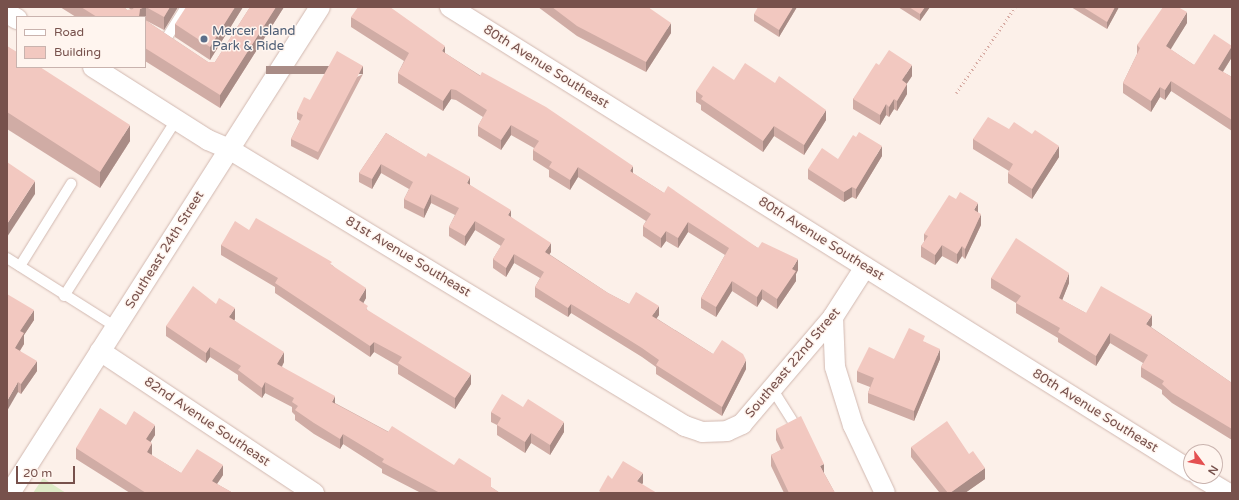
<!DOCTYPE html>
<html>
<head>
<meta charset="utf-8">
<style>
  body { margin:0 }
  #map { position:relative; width:1239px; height:500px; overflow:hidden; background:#fcf0e9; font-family:"Varela Round",sans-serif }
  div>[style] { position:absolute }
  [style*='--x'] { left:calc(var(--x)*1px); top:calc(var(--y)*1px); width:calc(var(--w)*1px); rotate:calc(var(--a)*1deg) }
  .green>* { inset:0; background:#ddeac7 }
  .path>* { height:2.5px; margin-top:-1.25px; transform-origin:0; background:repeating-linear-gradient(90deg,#d7aba3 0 1px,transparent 0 4px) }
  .roads { filter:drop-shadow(0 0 1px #d1b8b0) drop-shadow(0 0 1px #d1b8b0) }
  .service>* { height:10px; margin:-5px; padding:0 5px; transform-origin:5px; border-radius:5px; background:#fff }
  .minor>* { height:20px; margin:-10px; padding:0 10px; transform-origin:10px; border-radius:10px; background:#fff }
  .wall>* { inset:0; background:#d0aca5 }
  .shaded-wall>* { inset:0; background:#a98c86; transform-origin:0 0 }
  .building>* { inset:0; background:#f2c8c0 }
  .dots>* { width:11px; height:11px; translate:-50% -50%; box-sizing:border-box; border:2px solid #fff5ef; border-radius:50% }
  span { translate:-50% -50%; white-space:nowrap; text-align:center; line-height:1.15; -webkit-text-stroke:3px #fff5ef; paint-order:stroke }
  .service-label { font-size:13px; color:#4e5e75 }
  .left { translate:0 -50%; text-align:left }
  .street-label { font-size:13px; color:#77514c }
  .frame { position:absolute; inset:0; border:8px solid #77514c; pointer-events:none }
  .legend { position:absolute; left:16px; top:16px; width:130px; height:52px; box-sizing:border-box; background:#fff5ef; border:1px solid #c9b3ae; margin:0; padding:5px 7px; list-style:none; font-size:12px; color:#77514c }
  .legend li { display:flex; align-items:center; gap:8px; height:20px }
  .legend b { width:20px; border:1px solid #c9b3ae }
  .north { position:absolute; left:1183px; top:444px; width:40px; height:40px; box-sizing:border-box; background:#fff5ef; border:1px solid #c9b3ae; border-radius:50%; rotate:122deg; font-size:11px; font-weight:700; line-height:16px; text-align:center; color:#77514c }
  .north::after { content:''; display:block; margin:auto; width:14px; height:18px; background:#e45051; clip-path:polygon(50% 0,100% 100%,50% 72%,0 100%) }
  .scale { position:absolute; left:16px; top:466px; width:59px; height:18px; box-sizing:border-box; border:2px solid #77514c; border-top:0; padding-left:5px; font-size:12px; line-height:14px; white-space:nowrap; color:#77514c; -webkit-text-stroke:3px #fff5ef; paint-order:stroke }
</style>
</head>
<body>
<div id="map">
  <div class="green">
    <div style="clip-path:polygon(43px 478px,55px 486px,66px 493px,33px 493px)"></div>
  </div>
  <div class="path">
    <div style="--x:956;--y:93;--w:104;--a:-55.5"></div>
  </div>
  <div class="roads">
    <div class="service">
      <div style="--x:166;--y:39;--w:38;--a:-58"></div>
      <div style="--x:7;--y:258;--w:129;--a:32.3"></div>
      <div style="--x:20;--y:266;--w:97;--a:-58.1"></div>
      <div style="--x:64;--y:296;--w:209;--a:-57.5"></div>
      <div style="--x:773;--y:390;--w:41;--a:57.8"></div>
    </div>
    <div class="minor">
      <div style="--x:450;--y:7;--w:874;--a:32.05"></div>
      <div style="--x:7;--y:13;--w:12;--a:31"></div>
      <div style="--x:93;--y:67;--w:136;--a:32.4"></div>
      <div style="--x:208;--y:140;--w:23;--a:23"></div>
      <div style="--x:229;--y:149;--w:534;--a:31.28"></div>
      <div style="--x:685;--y:426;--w:18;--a:19"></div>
      <div style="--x:702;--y:432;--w:25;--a:-2"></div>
      <div style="--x:727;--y:431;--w:17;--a:-25"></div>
      <div style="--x:742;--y:424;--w:140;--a:-49.6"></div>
      <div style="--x:833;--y:317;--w:59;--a:-57.4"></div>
      <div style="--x:833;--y:317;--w:50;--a:87.7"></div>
      <div style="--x:835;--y:367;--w:61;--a:72.8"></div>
      <div style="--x:853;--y:425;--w:75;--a:64.8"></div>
      <div style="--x:100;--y:351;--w:257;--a:33.6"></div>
      <div style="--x:1199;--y:476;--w:33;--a:31"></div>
      <div style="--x:10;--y:493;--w:576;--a:-57.47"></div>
    </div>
  </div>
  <div class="wall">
    <div style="clip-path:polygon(60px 7px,124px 7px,127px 10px,131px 10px,128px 7px,178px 7px,164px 30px,145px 20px,208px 62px,215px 62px,250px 7px,284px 7px,220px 108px,145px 61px,145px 17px,76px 17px)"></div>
    <div style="clip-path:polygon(243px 7px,210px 60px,175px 37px,175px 24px)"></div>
    <div style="clip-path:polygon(538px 7px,648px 7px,671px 33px,646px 72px,577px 36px)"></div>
    <div style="clip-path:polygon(797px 7px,779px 37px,754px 21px,754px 14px)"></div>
    <div style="clip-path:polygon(898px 7px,930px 7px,920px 21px)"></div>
    <div style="clip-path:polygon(1071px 7px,1119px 7px,1107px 29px)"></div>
    <div style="clip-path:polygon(351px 17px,445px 53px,664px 193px,758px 248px,798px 270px,796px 274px,796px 281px,777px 309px,762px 299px,757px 307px,732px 291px,716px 317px,701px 308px,701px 298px,725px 255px,688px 232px,678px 248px,666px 241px,661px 248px,643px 236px,643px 226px,646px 221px,578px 177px,570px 190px,549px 177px,549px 170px,533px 160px,533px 150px,534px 148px,511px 135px,501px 150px,478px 136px,478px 126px,483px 117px,456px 100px,451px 99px,443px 111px,398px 83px,398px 73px,404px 61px,351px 27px)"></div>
    <div style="clip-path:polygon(1187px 23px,1170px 49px,1194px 65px,1232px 46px,1232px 57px,1223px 72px,1232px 77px,1232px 131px,1171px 91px,1165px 100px,1160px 97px,1151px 112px,1123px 93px,1123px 83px,1137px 54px,1137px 45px)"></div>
    <div style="clip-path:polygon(7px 46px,130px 141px,100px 188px,7px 129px)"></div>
    <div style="clip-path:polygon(879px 65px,912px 76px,907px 83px,907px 94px,897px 111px,894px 109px,889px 117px,886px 115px,880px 125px,853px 109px,853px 99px)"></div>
    <div style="clip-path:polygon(363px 74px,318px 160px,291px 146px,291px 139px,300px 121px,297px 119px,297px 112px,310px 100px)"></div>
    <div style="clip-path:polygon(734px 80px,775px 83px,826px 120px,804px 155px,774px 136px,763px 152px,701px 110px,701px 105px,696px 102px,696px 91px)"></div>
    <div style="clip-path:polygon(1009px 129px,1059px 157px,1032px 199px,1008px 183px,1008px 173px,1009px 171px,973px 149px,973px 139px)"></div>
    <div style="clip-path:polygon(386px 133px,470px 185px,511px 217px,551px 252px,549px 254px,608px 293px,629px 304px,659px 315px,656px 318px,713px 354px,746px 369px,722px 416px,656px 374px,656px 367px,642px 357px,571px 313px,568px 317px,535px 297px,535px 287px,540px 278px,514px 263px,506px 277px,493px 268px,493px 259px,501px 246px,475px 230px,465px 246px,449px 236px,449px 227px,455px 215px,431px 203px,424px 218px,404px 208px,404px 199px,409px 189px,381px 173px,372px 189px,359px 182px,359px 173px)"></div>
    <div style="clip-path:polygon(882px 156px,856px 199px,852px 197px,844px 202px,808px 179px,808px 169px,838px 159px)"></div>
    <div style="clip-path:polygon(978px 212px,981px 225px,965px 259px,962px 256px,957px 264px,942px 256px,935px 265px,921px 257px,921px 246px,924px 242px,924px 234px)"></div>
    <div style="clip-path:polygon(249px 230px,332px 265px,366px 298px,363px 303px,368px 311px,471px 384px,455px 409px,398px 374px,398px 366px,374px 352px,370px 357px,275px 293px,275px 287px,221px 255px,221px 245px)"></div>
    <div style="clip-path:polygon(991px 278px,1069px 283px,1062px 300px,1086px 313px,1152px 325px,1151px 327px,1232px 383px,1232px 440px,1172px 403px,1162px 394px,1162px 390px,1141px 377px,1141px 367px,1143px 363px,1110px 343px,1096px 366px,1058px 342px,1058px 338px,1016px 313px,1016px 303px,991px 288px)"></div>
    <div style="clip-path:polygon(7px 295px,34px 320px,24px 335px,24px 344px,20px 351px,37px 371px,21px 394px,18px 392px)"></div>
    <div style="clip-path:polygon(216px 304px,235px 319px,234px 320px,284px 362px,282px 367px,335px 403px,491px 487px,500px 493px,421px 493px,382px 473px,382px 469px,343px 444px,340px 449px,314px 434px,295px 420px,295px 415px,292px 412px,292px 407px,265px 393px,262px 398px,238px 380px,238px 375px,210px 357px,206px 363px,166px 336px,166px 326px)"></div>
    <div style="clip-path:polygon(925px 342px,940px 359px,914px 421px,868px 403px,868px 393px,870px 387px,857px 382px,857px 371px,894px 359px)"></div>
    <div style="clip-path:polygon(491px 412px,564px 432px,550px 455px,531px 443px,525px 453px,497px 435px,497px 425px,491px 422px)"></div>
    <div style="clip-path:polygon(126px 425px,155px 435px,150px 442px,152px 454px,151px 455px,181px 473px,223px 475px,217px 484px,233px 493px,130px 493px,76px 459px,76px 448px)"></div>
    <div style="clip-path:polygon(776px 429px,824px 473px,835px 493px,784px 493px,771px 466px,771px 455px,781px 450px,776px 440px)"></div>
    <div style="clip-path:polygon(911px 447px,985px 479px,965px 493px,937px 493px,939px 492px,911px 457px)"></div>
  </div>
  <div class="shaded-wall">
    <div style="clip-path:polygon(145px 7px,146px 7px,146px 20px,145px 20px,145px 17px,139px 17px,140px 9px)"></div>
    <div style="clip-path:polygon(170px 7px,178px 7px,164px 30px,164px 17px)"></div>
    <div style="clip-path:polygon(235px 7px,243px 7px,210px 60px,210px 47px)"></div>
    <div style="clip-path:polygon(276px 7px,284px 7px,220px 108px,220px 95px)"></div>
    <div style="clip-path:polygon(793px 7px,797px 7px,779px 37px,779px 30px)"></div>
    <div style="clip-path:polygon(925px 7px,930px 7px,920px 21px,920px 14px)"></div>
    <div style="clip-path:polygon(1115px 7px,1119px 7px,1107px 29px,1107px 22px)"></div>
    <div style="clip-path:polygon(1187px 12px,1187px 23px,1166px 57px,1166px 46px)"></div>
    <div style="clip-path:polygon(671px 23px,671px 33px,646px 72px,646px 62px)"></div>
    <div style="clip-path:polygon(445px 46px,445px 56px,442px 51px)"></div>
    <div style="clip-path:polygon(1232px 46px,1232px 57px,1218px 79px,1218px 69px)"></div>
    <div style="clip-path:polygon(912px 65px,912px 76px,902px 91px,902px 80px)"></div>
    <div style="left:363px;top:66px;width:8px;height:97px;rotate:90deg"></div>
    <div style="clip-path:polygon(1171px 81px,1171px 91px,1165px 100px,1165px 90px)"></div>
    <div style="clip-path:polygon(907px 84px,907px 94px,897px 111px,897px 101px)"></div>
    <div style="clip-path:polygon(1160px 87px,1160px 97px,1151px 112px,1151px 101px)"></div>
    <div style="clip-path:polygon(451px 89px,451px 99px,443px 111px,443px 101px)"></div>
    <div style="clip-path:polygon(894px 99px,894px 109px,889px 117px,889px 107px)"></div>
    <div style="clip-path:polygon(886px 104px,886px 115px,880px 125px,880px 115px)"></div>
    <div style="clip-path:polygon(826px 110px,826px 120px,804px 155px,804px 145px)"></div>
    <div style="clip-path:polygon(130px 125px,130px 141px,100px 188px,100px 172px)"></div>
    <div style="clip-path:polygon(511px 125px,511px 135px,501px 150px,501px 140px)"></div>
    <div style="clip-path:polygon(774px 126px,774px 136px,763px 152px,763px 141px)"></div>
    <div style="clip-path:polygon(882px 146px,882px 156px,856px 199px,856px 189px)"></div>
    <div style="clip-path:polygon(1059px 146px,1059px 157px,1032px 199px,1032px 189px)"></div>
    <div style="clip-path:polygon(381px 164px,381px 173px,372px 189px,372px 179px)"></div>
    <div style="clip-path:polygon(633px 166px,633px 176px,630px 171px)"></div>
    <div style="clip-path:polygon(578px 167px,578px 177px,570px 190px,570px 180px)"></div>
    <div style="clip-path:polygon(470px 177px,470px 186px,467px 183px)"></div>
    <div style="clip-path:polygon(35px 181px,35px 194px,7px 237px,7px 224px)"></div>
    <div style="clip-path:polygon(852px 187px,852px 197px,844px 202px,844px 192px)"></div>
    <div style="clip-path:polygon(431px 194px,431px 203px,424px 218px,424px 209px)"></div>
    <div style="clip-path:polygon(978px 203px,978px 213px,974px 210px)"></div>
    <div style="clip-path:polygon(511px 210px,511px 219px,508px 215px)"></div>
    <div style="clip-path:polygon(981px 214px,981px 225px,965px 259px,965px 249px)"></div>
    <div style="clip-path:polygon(475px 221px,475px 230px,465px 246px,465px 236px)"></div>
    <div style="clip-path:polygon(688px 222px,688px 232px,678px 248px,678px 238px)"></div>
    <div style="clip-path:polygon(666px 231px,666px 241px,661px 248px,661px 238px)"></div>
    <div style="clip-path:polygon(551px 243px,551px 252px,545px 261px,545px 252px)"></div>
    <div style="clip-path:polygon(942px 245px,942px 256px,935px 265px,935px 255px)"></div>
    <div style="clip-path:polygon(962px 246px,962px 256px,957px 264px,957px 254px)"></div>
    <div style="clip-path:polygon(514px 254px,514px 263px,506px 277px,506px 268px)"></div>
    <div style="clip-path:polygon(798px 259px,798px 270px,796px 274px,796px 281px,777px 309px,777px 299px,792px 269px)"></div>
    <div style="clip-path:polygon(1069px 273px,1069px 283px,1059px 308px,1059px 298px)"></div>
    <div style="clip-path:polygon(732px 281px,732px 291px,716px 317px,716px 307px)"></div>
    <div style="clip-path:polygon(366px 288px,366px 298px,359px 311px,359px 300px)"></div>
    <div style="clip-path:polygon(762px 289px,762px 299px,757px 307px,757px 297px)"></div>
    <div style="clip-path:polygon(571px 304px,571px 313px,568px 317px,568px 308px)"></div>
    <div style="clip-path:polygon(659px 306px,659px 315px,652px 325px,652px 316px)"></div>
    <div style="clip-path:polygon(235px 308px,235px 319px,229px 327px,229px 317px)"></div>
    <div style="clip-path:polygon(34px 310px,34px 320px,24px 335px,24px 344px,15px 358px,15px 348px,20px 331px)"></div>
    <div style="clip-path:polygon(1152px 315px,1152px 325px,1146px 335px,1146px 324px)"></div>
    <div style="clip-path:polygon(1110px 333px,1110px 343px,1096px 366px,1096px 356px)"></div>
    <div style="clip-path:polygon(374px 342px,374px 352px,370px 357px,370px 346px)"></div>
    <div style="clip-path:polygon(210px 347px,210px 357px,206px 363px,206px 353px)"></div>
    <div style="clip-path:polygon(940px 349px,940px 359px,914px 421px,914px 411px)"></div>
    <div style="clip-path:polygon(284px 352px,284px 362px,277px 375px,277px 364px)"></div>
    <div style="clip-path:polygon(746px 360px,746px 369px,722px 416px,722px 407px)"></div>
    <div style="clip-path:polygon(37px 361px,37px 371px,21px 394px,21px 384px)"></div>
    <div style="clip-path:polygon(471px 374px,471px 384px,455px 409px,455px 398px)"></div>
    <div style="clip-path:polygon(18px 382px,18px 392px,7px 411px,7px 401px)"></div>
    <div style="clip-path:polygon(265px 382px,265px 393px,262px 398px,262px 388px)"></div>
    <div style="clip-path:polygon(335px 396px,335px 407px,332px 402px)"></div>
    <div style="clip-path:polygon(564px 422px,564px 432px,550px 455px,550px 445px)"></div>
    <div style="clip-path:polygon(155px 425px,155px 435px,146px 449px,146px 439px)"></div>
    <div style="clip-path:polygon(531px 433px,531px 443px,525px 453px,525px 442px)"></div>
    <div style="clip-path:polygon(343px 434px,343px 444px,340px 449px,340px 439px)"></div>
    <div style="clip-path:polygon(152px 443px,152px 454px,147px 463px,147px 452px)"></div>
    <div style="clip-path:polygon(824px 464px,824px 474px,820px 466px)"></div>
    <div style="clip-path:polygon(223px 465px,223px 475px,212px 491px,212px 481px)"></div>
    <div style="clip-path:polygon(985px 468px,985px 479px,965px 493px,950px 493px)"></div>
    <div style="clip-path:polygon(643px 473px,643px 483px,637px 491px,637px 481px)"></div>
  </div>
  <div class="building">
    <div style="clip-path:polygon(81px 7px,124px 7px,127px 10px,133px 9px,134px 7px,145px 7px,140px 9px,139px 16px,141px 17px,97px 17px)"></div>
    <div style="clip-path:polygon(146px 7px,170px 7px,164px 17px)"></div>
    <div style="clip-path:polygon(186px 7px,235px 7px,210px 47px,175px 24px)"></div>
    <div style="clip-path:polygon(250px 7px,276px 7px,220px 95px,145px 48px,145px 20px,208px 62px,215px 62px)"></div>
    <div style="clip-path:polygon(358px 7px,390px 7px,445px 46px,442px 51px,480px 76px,482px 72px,546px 107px,633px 166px,630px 171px,664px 193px,668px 186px,758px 248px,762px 242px,798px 259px,792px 269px,796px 271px,777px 299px,762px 289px,757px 297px,732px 281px,716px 307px,701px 298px,729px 248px,688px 222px,678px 238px,666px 231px,661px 238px,643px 226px,651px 214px,578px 167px,570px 180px,549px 167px,552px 162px,533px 150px,539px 141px,511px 125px,501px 140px,478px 126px,487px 110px,456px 90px,451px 89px,443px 101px,398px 73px,409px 53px,351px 17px)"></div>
    <div style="clip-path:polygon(552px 7px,648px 7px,671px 23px,646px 62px,577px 26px)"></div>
    <div style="clip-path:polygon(758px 7px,793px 7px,779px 30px,754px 14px)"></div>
    <div style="clip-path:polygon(909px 7px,925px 7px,920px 14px)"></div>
    <div style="clip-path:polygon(1083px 7px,1115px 7px,1107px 22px)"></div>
    <div style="clip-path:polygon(1163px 7px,1178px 7px,1187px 12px,1166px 46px,1194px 65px,1214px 34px,1232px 46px,1218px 69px,1232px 77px,1232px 120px,1171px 81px,1165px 90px,1160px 87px,1151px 101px,1123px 83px,1140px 48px,1137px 45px)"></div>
    <div style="clip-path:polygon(7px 46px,17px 52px,17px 67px,40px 67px,130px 125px,100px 172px,7px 112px)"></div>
    <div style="clip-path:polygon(889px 50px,912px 65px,902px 80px,907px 84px,897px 101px,894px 99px,889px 107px,886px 104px,880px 115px,853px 99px,876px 63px,879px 65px)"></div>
    <div style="clip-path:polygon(337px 51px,363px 66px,318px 152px,291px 139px,303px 115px,297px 112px,304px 97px,310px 100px)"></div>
    <div style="clip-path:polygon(745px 63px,775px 83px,779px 76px,826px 110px,804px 145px,774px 126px,763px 141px,701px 99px,703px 96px,696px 91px,713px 66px,734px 80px)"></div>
    <div style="clip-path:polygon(988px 117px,1009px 129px,1014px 122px,1032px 134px,1035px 130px,1059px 146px,1032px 189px,1008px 173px,1013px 164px,973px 139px)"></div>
    <div style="clip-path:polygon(859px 132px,882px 146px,856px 189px,852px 187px,844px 192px,808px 169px,822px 148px,838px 159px,853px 135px,856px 137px)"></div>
    <div style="clip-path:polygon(386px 133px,426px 157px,428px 153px,470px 177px,467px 183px,511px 210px,508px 215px,551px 243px,545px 252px,608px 293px,629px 304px,636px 292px,659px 306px,652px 316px,713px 354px,722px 340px,743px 354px,746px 360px,722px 407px,656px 365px,659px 360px,642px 348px,571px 304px,568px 308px,535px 287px,544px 272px,514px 254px,506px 268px,493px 259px,505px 239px,475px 221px,465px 236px,449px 227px,459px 208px,431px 194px,424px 209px,404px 199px,413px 182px,381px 164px,372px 179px,359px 173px)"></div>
    <div style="clip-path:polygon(7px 162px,35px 181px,7px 224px)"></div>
    <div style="clip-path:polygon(960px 192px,978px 203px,974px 210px,981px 214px,965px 249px,962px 246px,957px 254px,942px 245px,935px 255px,921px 246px,928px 236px,924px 234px,949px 195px,956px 199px)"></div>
    <div style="clip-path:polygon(256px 218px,332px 262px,330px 264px,366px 288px,359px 300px,368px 306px,366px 309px,471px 374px,455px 398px,398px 363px,402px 357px,374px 342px,370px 346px,275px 283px,278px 278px,221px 245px,235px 221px,249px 230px)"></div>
    <div style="clip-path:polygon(1016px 238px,1069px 273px,1059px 298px,1086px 313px,1101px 286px,1152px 315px,1146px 324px,1232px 383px,1232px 429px,1172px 393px,1162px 384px,1164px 381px,1141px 367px,1148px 355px,1110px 333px,1096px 356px,1058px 332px,1060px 328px,1016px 303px,1021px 296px,991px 278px)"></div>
    <div style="clip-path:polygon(193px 286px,216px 304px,219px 298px,235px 308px,229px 317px,284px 352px,277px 364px,335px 396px,332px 402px,388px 432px,392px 426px,454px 465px,459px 458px,491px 478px,491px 487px,500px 493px,440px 493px,382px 462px,384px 459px,343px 434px,340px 439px,314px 423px,295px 410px,298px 406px,292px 402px,294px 398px,265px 382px,262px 388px,238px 370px,241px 366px,210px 347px,206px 353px,166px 326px)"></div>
    <div style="clip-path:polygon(7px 294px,34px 310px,20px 331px,24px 333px,15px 348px,37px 361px,21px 384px,18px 382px,7px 401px)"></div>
    <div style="clip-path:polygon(909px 328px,925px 336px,923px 341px,940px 349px,914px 411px,868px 393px,874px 378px,857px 371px,869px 347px,894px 359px)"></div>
    <div style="clip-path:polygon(502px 394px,523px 407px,528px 399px,564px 422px,550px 445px,531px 433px,525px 442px,497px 425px,501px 418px,491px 412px)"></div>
    <div style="clip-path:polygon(100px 408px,126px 425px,134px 411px,155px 425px,146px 439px,152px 443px,147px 452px,181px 473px,197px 449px,223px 465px,212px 481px,233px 493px,146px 493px,76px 448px)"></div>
    <div style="clip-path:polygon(801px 416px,824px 464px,820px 466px,835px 493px,789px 493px,771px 455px,784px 448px,776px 429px)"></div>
    <div style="clip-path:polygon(947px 421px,969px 454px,973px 451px,985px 468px,950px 493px,948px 493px,911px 447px)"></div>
    <div style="clip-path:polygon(623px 461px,643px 473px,637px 481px,657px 493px,602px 493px,599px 491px,608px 475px,612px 479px)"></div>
  </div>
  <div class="dots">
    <div style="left:204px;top:39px;background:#5c6f8a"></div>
  </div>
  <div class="service-label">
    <span class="left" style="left:212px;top:39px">Mercer Island<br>Park &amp; Ride</span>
  </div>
  <div class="street-label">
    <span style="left:546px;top:67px;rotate:32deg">80th Avenue Southeast</span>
    <span style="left:821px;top:239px;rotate:32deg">80th Avenue Southeast</span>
    <span style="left:165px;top:250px;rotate:-58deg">Southeast 24th Street</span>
    <span style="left:408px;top:257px;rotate:31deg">81st Avenue Southeast</span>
    <span style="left:793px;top:363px;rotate:-50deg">Southeast 22nd Street</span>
    <span style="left:1095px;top:411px;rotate:32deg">80th Avenue Southeast</span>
    <span style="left:207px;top:422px;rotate:34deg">82nd Avenue Southeast</span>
  </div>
  <div class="frame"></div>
  <ul class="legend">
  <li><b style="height:5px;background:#fff"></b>Road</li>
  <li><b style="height:11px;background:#f2c8c0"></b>Building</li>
  </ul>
  <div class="north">N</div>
  <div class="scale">20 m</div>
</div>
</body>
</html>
